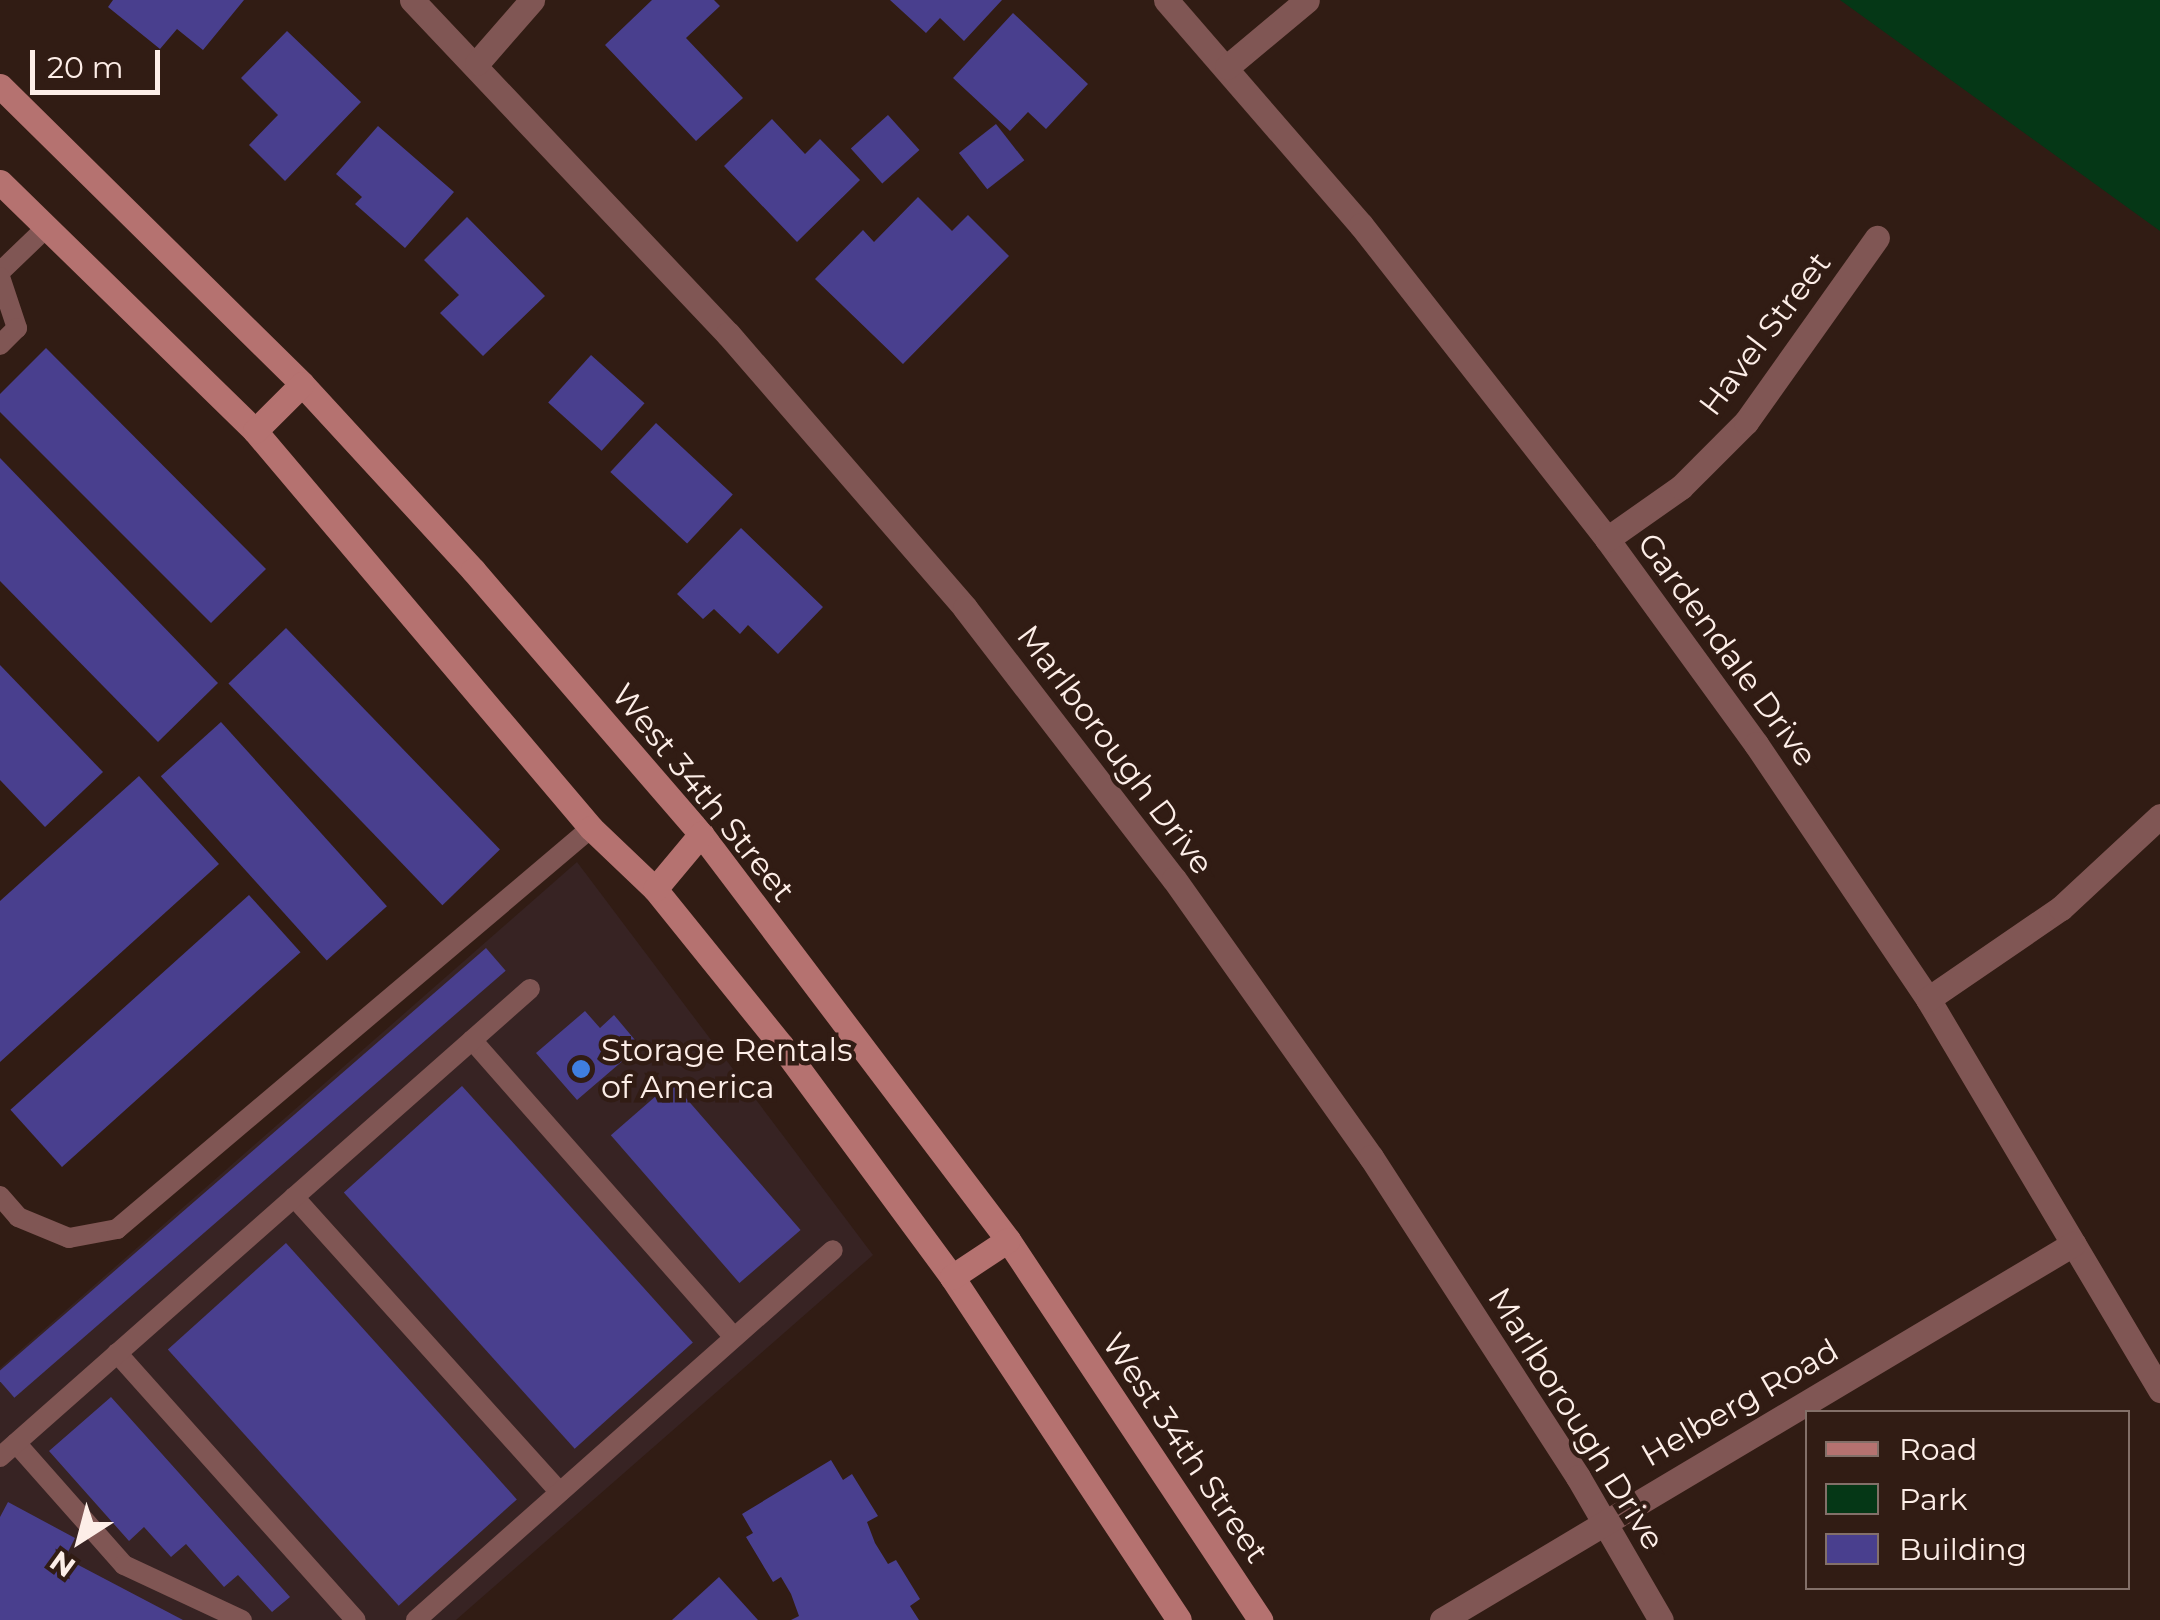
<!DOCTYPE html>
<html>
<head>
<meta charset="utf-8">
<style>
  body { margin:0 }
  #map { position:relative; width:2160px; height:1620px; overflow:hidden; background:#311c14; font-family:Montserrat,sans-serif }
  div>[style] { position:absolute }
  [style*='--x'] { left:calc(var(--x)*1px); top:calc(var(--y)*1px); width:calc(var(--w)*1px); rotate:calc(var(--a)*1deg) }
  .commercial>* { inset:0; background:#372323 }
  .green>* { inset:0; background:#053716 }
  .building>* { inset:0; background:#493f8e; transform-origin:0 0 }
  .lane>* { height:20px; margin:-10px; padding:0 10px; transform-origin:10px; border-radius:10px; background:#805654 }
  .street>* { height:25px; margin:-12.5px; padding:0 12.5px; transform-origin:12.5px; border-radius:12.5px; background:#805654 }
  .secondary>* { height:25px; margin:-12.5px; padding:0 12.5px; transform-origin:12.5px; border-radius:12.5px; background:#b57270 }
  .dots>* { width:28px; height:28px; translate:-50% -50%; box-sizing:border-box; border:5px solid #311c14; border-radius:50% }
  span { translate:-50% -50%; white-space:nowrap; text-align:center; line-height:1.15; -webkit-text-stroke:9px #311c14; paint-order:stroke }
  .street-label { font-size:32px; color:#fdeee8 }
  .poi-label { font-size:32px; color:#fdeee8 }
  .left { translate:0 -50%; text-align:left }
  .legend { position:absolute; left:1805px; top:1410px; width:325px; height:180px; box-sizing:border-box; background:#311c14; border:2px solid #837069; margin:0; padding:12px 18px; list-style:none; font-size:30px; color:#fdeee8 }
  .legend li { display:flex; align-items:center; gap:20px; height:50px }
  .legend b { width:50px; border:2px solid #837069 }
  .north { position:absolute; left:30px; top:1490px; width:100px; height:100px; -webkit-text-stroke:8px #311c14; paint-order:stroke; rotate:216deg; font-size:28px; font-weight:700; line-height:40px; text-align:center; color:#fdeee8 }
  .north::after { content:''; display:block; margin:auto; width:35px; height:45px; background:#fdeee8; clip-path:polygon(50% 0,100% 100%,50% 72%,0 100%) }
  .scale { position:absolute; left:30px; top:50px; width:130px; height:45px; box-sizing:border-box; border:5px solid #fdeee8; border-top:0; padding-left:12px; font-size:30px; line-height:35px; white-space:nowrap; color:#fdeee8; -webkit-text-stroke:8px #311c14; paint-order:stroke }
</style>
</head>
<body>
<div id="map">
  <div class="commercial">
    <div style="clip-path:polygon(577px 862px,873px 1255px,456px 1620px,0 1620px,0 1368px)"></div>
  </div>
  <div class="green">
    <div style="clip-path:polygon(1840px 0,2160px 0,2160px 231px)"></div>
  </div>
  <div class="building">
    <div style="clip-path:polygon(113px 0,244px 0,203px 50px,177px 29px,160px 49px,108px 7px)"></div>
    <div style="clip-path:polygon(652px 0,714px 0,720px 6px,686px 38px,743px 98px,696px 141px,605px 45px)"></div>
    <div style="clip-path:polygon(890px 0,1002px 0,964px 41px,940px 18px,926px 33px)"></div>
    <div style="clip-path:polygon(1013px 13px,1088px 84px,1046px 129px,1028px 112px,1010px 131px,953px 78px)"></div>
    <div style="clip-path:polygon(287px 31px,361px 102px,285px 181px,249px 145px,278px 115px,241px 78px)"></div>
    <div style="left:888px;top:115px;width:47px;height:50px;rotate:48deg"></div>
    <div style="clip-path:polygon(772px 119px,805px 154px,820px 139px,860px 180px,797px 242px,724px 166px)"></div>
    <div style="left:996px;top:124px;width:46px;height:47px;rotate:52deg"></div>
    <div style="clip-path:polygon(378px 126px,454px 192px,405px 248px,355px 204px,362px 197px,336px 174px)"></div>
    <div style="clip-path:polygon(918px 197px,952px 231px,968px 215px,1009px 256px,903px 364px,815px 279px,863px 230px,874px 242px)"></div>
    <div style="clip-path:polygon(467px 217px,545px 296px,483px 356px,440px 313px,459px 295px,424px 260px)"></div>
    <div style="clip-path:polygon(46px 348px,266px 569px,211px 623px,0 412px,0 394px)"></div>
    <div style="left:591px;top:355px;width:72px;height:64px;rotate:42deg"></div>
    <div style="left:656px;top:423px;width:105px;height:67px;rotate:43deg"></div>
    <div style="clip-path:polygon(0 458px,218px 683px,158px 742px,0 581px)"></div>
    <div style="clip-path:polygon(741px 528px,823px 607px,778px 654px,748px 625px,740px 634px,714px 609px,703px 619px,677px 594px)"></div>
    <div style="left:286px;top:628px;width:308px;height:80px;rotate:46deg"></div>
    <div style="clip-path:polygon(0 665px,103px 772px,45px 827px,0 780px)"></div>
    <div style="left:221px;top:722px;width:248px;height:81px;rotate:48deg"></div>
    <div style="clip-path:polygon(139px 776px,219px 864px,0 1062px,0 901px)"></div>
    <div style="left:249px;top:895px;width:77px;height:321px;rotate:48deg"></div>
    <div style="left:486px;top:948px;width:30px;height:651px;rotate:49deg"></div>
    <div style="clip-path:polygon(585px 1011px,600px 1028px,614px 1015px,640px 1046px,577px 1100px,536px 1053px)"></div>
    <div style="left:672px;top:1082px;width:196px;height:81px;rotate:49deg"></div>
    <div style="left:462px;top:1086px;width:345px;height:159px;rotate:48deg"></div>
    <div style="left:286px;top:1243px;width:345px;height:159px;rotate:48deg"></div>
    <div style="clip-path:polygon(111px 1397px,290px 1597px,272px 1612px,238px 1575px,224px 1587px,186px 1544px,171px 1557px,144px 1527px,129px 1541px,49px 1451px)"></div>
    <div style="clip-path:polygon(831px 1460px,843px 1480px,852px 1474px,878px 1516px,867px 1522px,875px 1543px,888px 1564px,896px 1560px,920px 1599px,910px 1606px,919px 1620px,791px 1620px,799px 1616px,791px 1594px,781px 1577px,773px 1582px,746px 1537px,753px 1533px,742px 1514px)"></div>
    <div style="clip-path:polygon(8px 1502px,75px 1538px,65px 1558px,183px 1620px,0 1620px,0 1517px)"></div>
    <div style="clip-path:polygon(719px 1577px,758px 1620px,672px 1620px)"></div>
  </div>
  <div class="lane">
    <div style="--x:0;--y:272;--w:65;--a:-43.8"></div>
    <div style="--x:0;--y:277;--w:54;--a:71.6"></div>
    <div style="--x:17;--y:328;--w:24;--a:135"></div>
    <div style="--x:472;--y:1040;--w:396;--a:48.6"></div>
    <div style="--x:0;--y:1196;--w:28;--a:49"></div>
    <div style="--x:18;--y:1217;--w:55;--a:22.4"></div>
    <div style="--x:69;--y:1238;--w:49;--a:-10.6"></div>
    <div style="--x:117;--y:1229;--w:621;--a:-40.23"></div>
    <div style="--x:294;--y:1197;--w:397;--a:48"></div>
    <div style="--x:117;--y:1353;--w:358;--a:48.2"></div>
    <div style="--x:16;--y:1443;--w:163;--a:48.5"></div>
    <div style="--x:124;--y:1565;--w:130;--a:25"></div>
    <div style="--x:0;--y:1457;--w:707;--a:-41.45"></div>
    <div style="--x:416;--y:1620;--w:557;--a:-41.58"></div>
  </div>
  <div class="street">
    <div style="--x:412;--y:0;--w:460;--a:46.6"></div>
    <div style="--x:728;--y:334;--w:362;--a:49.1"></div>
    <div style="--x:965;--y:608;--w:342;--a:52.4"></div>
    <div style="--x:1174;--y:879;--w:341;--a:54.7"></div>
    <div style="--x:1371;--y:1157;--w:381;--a:57.1"></div>
    <div style="--x:1578;--y:1477;--w:165;--a:59.9"></div>
    <div style="--x:1166;--y:0;--w:298;--a:49.1"></div>
    <div style="--x:1361;--y:225;--w:399;--a:51.9"></div>
    <div style="--x:1607;--y:539;--w:253;--a:54"></div>
    <div style="--x:1756;--y:744;--w:308;--a:56"></div>
    <div style="--x:1928;--y:999;--w:455;--a:59.3"></div>
    <div style="--x:477;--y:63;--w:84;--a:-48.9"></div>
    <div style="--x:1227;--y:67;--w:104;--a:-39.9"></div>
    <div style="--x:1607;--y:539;--w:90;--a:-35.1"></div>
    <div style="--x:1681;--y:487;--w:92;--a:-45"></div>
    <div style="--x:1746;--y:422;--w:226;--a:-54.6"></div>
    <div style="--x:1928;--y:999;--w:161;--a:-34.4"></div>
    <div style="--x:2061;--y:908;--w:135;--a:-42.9"></div>
    <div style="--x:1442;--y:1620;--w:735;--a:-30.79"></div>
  </div>
  <div class="secondary">
    <div style="--x:0;--y:86;--w:424;--a:44.6"></div>
    <div style="--x:302;--y:384;--w:253;--a:47.4"></div>
    <div style="--x:473;--y:570;--w:349;--a:49.2"></div>
    <div style="--x:701;--y:834;--w:509;--a:52.9"></div>
    <div style="--x:1008;--y:1240;--w:456;--a:56.4"></div>
    <div style="--x:0;--y:182;--w:356;--a:44.3"></div>
    <div style="--x:255;--y:431;--w:520;--a:49.76"></div>
    <div style="--x:591;--y:828;--w:88;--a:43.6"></div>
    <div style="--x:655;--y:889;--w:201;--a:51.1"></div>
    <div style="--x:781;--y:1045;--w:288;--a:53.6"></div>
    <div style="--x:952;--y:1277;--w:411;--a:56.5"></div>
    <div style="--x:255;--y:431;--w:66;--a:-45"></div>
    <div style="--x:655;--y:889;--w:72;--a:-50.1"></div>
    <div style="--x:952;--y:1277;--w:67;--a:-33.5"></div>
  </div>
  <div class="dots">
    <div style="left:581px;top:1069px;background:#3f7fe0"></div>
  </div>
  <div class="street-label">
    <span style="left:1765px;top:334px;rotate:-53deg">Havel Street</span>
    <span style="left:1727px;top:650px;rotate:54deg">Gardendale Drive</span>
    <span style="left:1115px;top:750px;rotate:53deg">Marlborough Drive</span>
    <span style="left:703px;top:793px;rotate:51deg">West 34th Street</span>
    <span style="left:1740px;top:1403px;rotate:-30deg">Helberg Road</span>
    <span style="left:1576px;top:1419px;rotate:58deg">Marlborough Drive</span>
    <span style="left:1185px;top:1448px;rotate:56deg">West 34th Street</span>
  </div>
  <div class="poi-label">
    <span class="left" style="left:601px;top:1069px">Storage Rentals<br>of America</span>
  </div>
  <ul class="legend">
  <li><b style="height:12px;background:#b57270"></b>Road</li>
  <li><b style="height:28px;background:#053716"></b>Park</li>
  <li><b style="height:28px;background:#493f8e"></b>Building</li>
  </ul>
  <div class="north">N</div>
  <div class="scale">20 m</div>
</div>
</body>
</html>
